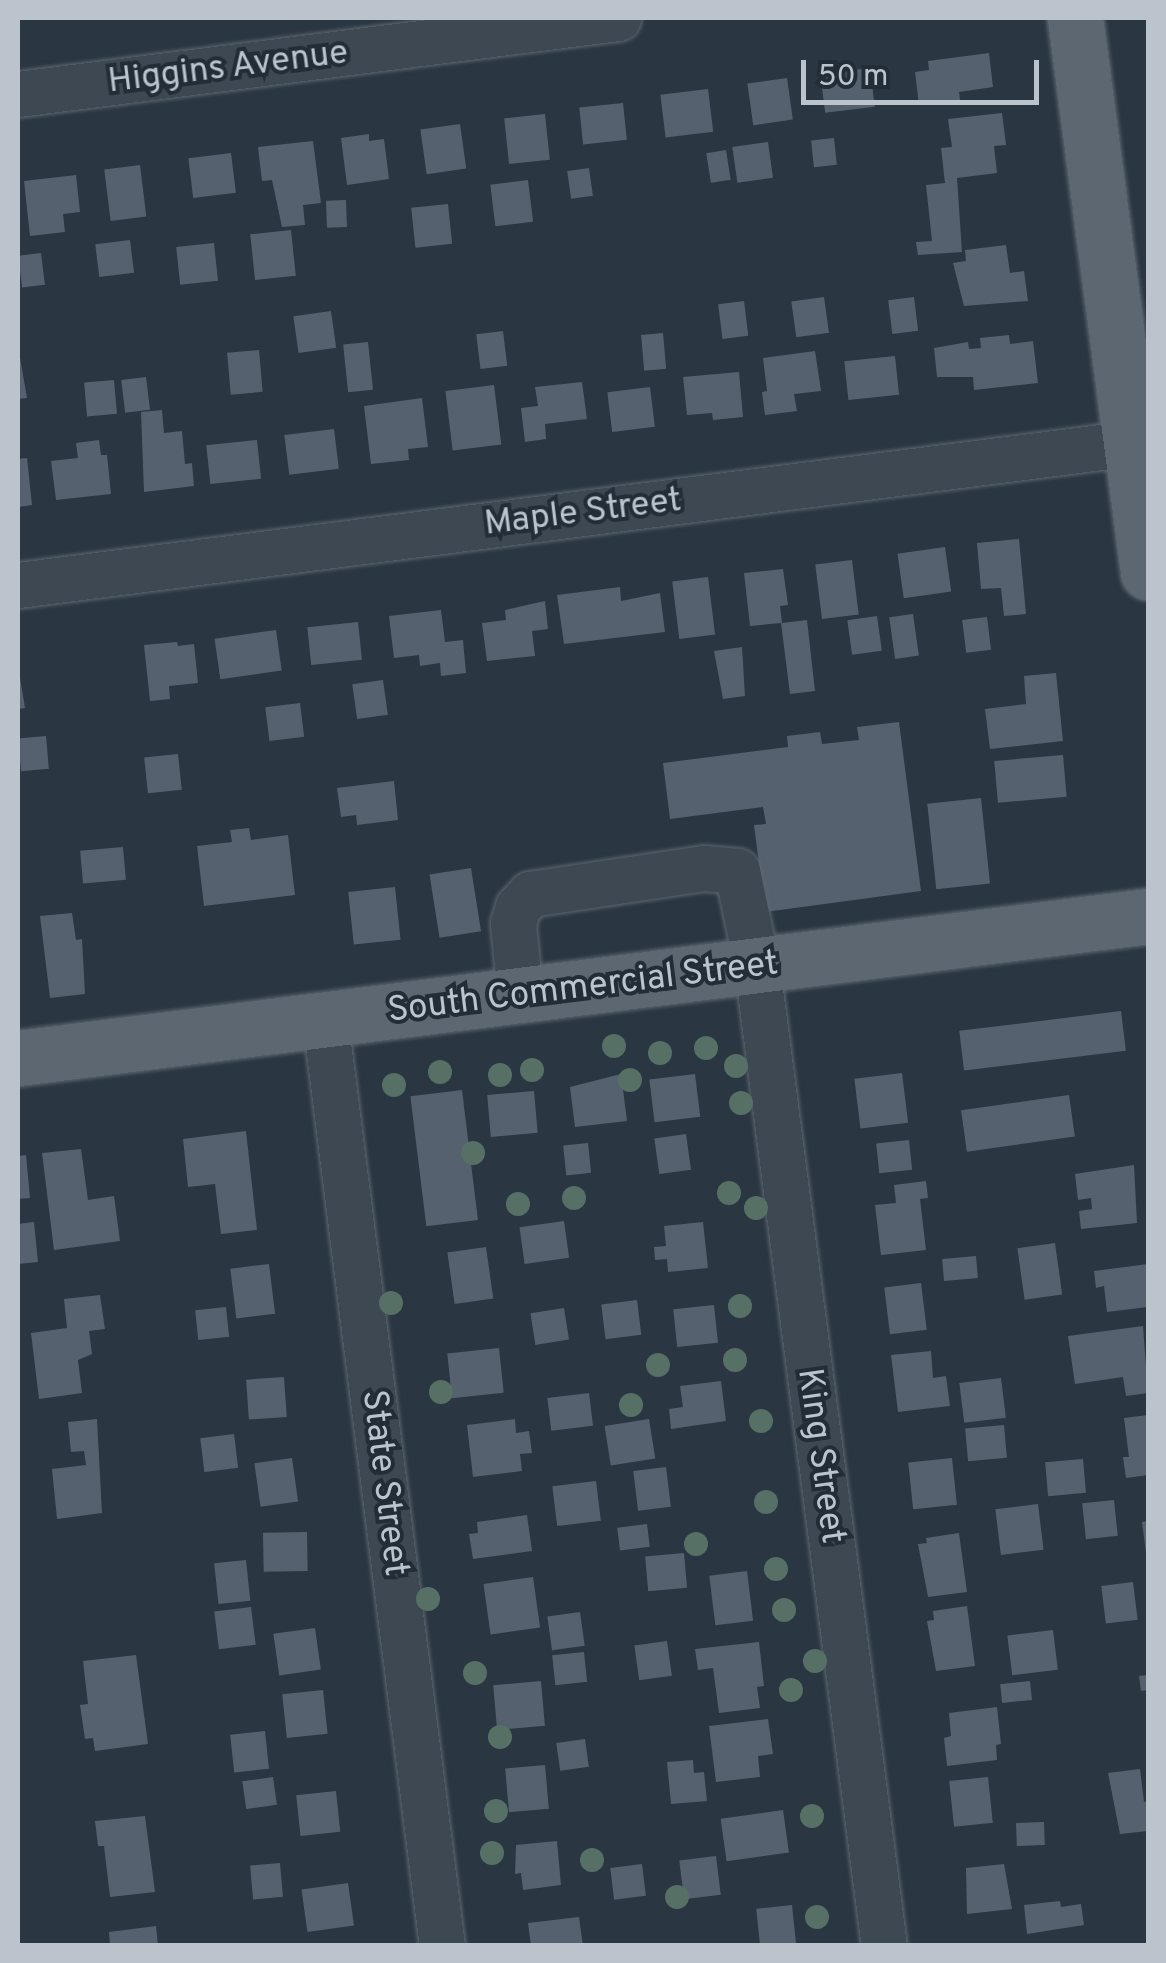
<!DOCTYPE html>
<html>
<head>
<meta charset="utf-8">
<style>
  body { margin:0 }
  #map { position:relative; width:1166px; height:1963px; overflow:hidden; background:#2a3642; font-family:Overpass,sans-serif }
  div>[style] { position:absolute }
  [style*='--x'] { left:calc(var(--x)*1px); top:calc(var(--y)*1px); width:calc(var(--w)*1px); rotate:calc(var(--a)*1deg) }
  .building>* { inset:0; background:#55616f; transform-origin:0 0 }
  .roads { filter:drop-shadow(0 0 2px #5c666f) drop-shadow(0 0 2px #5c666f) }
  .minor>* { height:45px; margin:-22.5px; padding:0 22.5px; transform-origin:22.5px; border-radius:22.5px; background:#3e4852 }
  .major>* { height:55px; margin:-27.5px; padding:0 27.5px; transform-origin:27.5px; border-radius:27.5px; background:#5c6772 }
  .trees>* { width:24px; height:24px; margin:-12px; border-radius:50%; background:#577065 }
  span { translate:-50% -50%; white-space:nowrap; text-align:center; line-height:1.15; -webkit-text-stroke:8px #222d38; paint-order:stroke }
  .street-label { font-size:35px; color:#bbc3cc }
  .frame { position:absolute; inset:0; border:20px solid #bbc3cc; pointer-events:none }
  .scale { position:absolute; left:801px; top:60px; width:238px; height:45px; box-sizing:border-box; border:5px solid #bbc3cc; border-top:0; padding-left:12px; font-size:30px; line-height:35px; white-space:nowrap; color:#bbc3cc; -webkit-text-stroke:8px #222d38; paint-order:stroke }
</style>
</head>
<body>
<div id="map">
  <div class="building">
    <div style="clip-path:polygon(989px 53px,993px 87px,959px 92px,960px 100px,919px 105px,915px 72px,929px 70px,928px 61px)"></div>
    <div style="left:870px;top:68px;width:39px;height:50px;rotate:83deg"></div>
    <div style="left:787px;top:78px;width:42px;height:40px;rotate:82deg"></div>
    <div style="left:708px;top:89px;width:43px;height:48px;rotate:83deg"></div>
    <div style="left:623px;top:103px;width:37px;height:44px;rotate:84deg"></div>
    <div style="clip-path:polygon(1002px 113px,1006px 145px,994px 146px,997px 173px,957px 178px,962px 252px,918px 255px,916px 242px,932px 241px,926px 185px,945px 183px,941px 148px,952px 147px,948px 119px)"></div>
    <div style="left:545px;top:114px;width:46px;height:41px;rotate:84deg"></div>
    <div style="left:460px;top:124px;width:45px;height:40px;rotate:82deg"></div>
    <div style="clip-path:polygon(369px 134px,369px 141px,384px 139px,389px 179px,347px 185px,341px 138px)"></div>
    <div style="left:834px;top:138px;width:27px;height:23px;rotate:84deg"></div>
    <div style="clip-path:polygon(313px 141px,321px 203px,303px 205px,305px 225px,282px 227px,272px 180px,262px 181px,258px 147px)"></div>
    <div style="left:768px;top:142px;width:36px;height:36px;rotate:82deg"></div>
    <div style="left:726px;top:150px;width:30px;height:20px;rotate:81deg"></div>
    <div style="left:231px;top:153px;width:40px;height:43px;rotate:83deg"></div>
    <div style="left:140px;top:165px;width:52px;height:36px;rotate:83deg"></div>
    <div style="left:589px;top:168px;width:28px;height:22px;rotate:82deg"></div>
    <div style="clip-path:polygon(76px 175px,80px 212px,63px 214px,65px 232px,30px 236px,24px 181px)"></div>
    <div style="left:528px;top:180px;width:42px;height:38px;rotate:83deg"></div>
    <div style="left:346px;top:200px;width:27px;height:20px;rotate:88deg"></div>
    <div style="left:448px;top:204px;width:40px;height:37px;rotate:84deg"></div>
    <div style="left:291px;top:230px;width:46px;height:41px;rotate:84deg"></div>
    <div style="left:130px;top:240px;width:33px;height:35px;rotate:83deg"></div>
    <div style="left:214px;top:243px;width:38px;height:38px;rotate:84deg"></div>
    <div style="clip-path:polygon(1006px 245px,1010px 273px,1024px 271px,1028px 301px,964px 306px,953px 263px,966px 261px,965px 250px)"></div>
    <div style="left:41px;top:253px;width:32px;height:23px;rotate:83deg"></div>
    <div style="left:824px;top:297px;width:36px;height:33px;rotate:82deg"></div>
    <div style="left:914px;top:297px;width:34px;height:26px;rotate:83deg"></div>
    <div style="left:744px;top:301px;width:35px;height:26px;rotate:83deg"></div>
    <div style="left:331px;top:311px;width:37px;height:38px;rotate:82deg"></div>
    <div style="left:503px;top:331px;width:35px;height:27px;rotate:83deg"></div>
    <div style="left:663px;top:333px;width:36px;height:22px;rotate:85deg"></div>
    <div style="clip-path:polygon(1009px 335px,1010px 344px,1033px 341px,1038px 383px,974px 390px,973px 377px,937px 377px,934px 348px,968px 342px,969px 349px,981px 348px,980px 338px)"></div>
    <div style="left:368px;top:342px;width:48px;height:25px;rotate:84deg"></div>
    <div style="clip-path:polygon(18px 346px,27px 398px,18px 399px)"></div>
    <div style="left:259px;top:350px;width:42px;height:32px;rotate:85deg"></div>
    <div style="clip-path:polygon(815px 351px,821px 391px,794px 394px,797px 411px,765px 415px,762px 392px,767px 391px,763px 358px)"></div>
    <div style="left:895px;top:356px;width:39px;height:51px;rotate:84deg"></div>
    <div style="clip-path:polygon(739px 372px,743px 417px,713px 420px,712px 413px,687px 415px,683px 377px)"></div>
    <div style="left:146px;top:377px;width:33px;height:25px;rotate:83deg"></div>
    <div style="left:114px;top:380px;width:34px;height:30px;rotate:85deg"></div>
    <div style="clip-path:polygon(582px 382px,587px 419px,545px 424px,546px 439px,525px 442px,521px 408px,538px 406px,535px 387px)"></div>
    <div style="left:494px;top:385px;width:60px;height:49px;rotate:83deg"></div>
    <div style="left:650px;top:387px;width:40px;height:43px;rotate:83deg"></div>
    <div style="clip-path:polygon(422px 398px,428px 447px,408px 449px,409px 460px,371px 464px,364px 406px)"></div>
    <div style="clip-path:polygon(162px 410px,164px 433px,182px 431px,185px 464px,192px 463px,194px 486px,144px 492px,141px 412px)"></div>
    <div style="left:334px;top:429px;width:40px;height:50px;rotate:83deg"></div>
    <div style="clip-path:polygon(99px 440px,101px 455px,107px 455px,111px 494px,56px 500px,51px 461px,78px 458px,76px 443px)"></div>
    <div style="left:257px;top:440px;width:39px;height:51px;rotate:84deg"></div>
    <div style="clip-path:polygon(27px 458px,32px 505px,18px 507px,18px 459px)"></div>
    <div style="clip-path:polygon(1019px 539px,1026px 614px,1004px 616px,1001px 588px,981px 589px,977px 543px)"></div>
    <div style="left:945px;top:547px;width:45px;height:48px;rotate:82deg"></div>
    <div style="left:852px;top:560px;width:55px;height:37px;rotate:83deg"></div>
    <div style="clip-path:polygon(783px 569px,788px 605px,780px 606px,782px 623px,807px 620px,815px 691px,790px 694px,781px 623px,750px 626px,744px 573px)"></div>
    <div style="left:708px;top:577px;width:58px;height:36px;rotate:83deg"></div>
    <div style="clip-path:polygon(620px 587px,621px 601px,660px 593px,665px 632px,564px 644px,557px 595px)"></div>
    <div style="clip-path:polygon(545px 601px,548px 629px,532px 631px,535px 656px,487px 661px,482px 623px,506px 620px,505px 610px)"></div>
    <div style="clip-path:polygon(441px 610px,445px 642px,463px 640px,466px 673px,441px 676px,440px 663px,420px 666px,419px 655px,394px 658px,389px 616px)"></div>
    <div style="left:913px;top:614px;width:42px;height:24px;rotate:82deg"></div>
    <div style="left:877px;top:616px;width:35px;height:30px;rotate:82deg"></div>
    <div style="left:987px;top:617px;width:33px;height:25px;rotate:83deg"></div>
    <div style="left:358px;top:622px;width:38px;height:51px;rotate:84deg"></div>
    <div style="left:276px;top:630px;width:41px;height:62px;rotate:82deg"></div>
    <div style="clip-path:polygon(177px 642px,178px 646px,194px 644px,198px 683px,169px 686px,170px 699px,150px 701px,144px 645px)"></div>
    <div style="clip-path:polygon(742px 647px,745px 696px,723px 699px,714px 651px)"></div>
    <div style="clip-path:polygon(18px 665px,25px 708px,18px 709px)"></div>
    <div style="clip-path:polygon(1056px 673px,1063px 741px,990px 749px,985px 709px,1026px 704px,1024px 676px)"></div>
    <div style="left:383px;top:680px;width:35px;height:31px;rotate:82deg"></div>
    <div style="left:300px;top:703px;width:34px;height:35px;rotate:83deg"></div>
    <div style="clip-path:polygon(899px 722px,921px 891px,765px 912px,754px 825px,766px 824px,763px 807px,670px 819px,663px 763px,788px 747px,787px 736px,820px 732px,822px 744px,859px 740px,857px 727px)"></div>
    <div style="left:46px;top:736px;width:33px;height:28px;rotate:85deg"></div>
    <div style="left:178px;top:754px;width:36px;height:34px;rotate:84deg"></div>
    <div style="left:1063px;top:755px;width:42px;height:69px;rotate:85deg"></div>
    <div style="clip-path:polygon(394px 781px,398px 820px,357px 825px,356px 815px,341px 817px,337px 788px)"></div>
    <div style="left:981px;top:798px;width:86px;height:54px;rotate:84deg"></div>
    <div style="clip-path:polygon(249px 828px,251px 840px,288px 835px,295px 895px,204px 906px,197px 846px,232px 842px,230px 830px)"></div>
    <div style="left:123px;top:847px;width:33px;height:43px;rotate:85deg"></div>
    <div style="left:471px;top:868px;width:64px;height:42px;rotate:81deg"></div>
    <div style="left:395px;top:887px;width:53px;height:47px;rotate:84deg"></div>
    <div style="clip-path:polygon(72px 913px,76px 940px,82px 939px,85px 994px,50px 998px,40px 916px)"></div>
    <div style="left:1121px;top:1011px;width:40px;height:163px;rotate:83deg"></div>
    <div style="left:902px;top:1073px;width:50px;height:48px;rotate:83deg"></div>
    <div style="clip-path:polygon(621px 1074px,627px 1121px,575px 1127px,570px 1087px)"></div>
    <div style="left:695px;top:1074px;width:43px;height:46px;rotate:83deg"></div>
    <div style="left:462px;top:1090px;width:131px;height:52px;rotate:83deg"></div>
    <div style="left:534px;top:1091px;width:42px;height:47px;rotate:85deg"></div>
    <div style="left:1069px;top:1095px;width:42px;height:109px;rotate:82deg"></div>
    <div style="clip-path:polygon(246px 1131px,257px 1230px,221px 1234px,215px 1184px,188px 1187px,183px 1139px)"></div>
    <div style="left:686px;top:1134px;width:36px;height:32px;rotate:82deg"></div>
    <div style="left:909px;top:1140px;width:30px;height:33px;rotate:84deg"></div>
    <div style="left:588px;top:1143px;width:30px;height:25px;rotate:84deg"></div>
    <div style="clip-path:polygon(81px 1149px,88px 1200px,114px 1196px,120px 1241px,54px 1250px,42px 1153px)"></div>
    <div style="clip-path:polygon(26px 1155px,30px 1198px,18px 1199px,18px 1156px)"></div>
    <div style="clip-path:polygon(1134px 1165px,1137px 1223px,1081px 1229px,1079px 1211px,1092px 1209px,1091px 1198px,1078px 1200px,1075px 1174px)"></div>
    <div style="clip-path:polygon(926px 1181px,928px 1198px,920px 1199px,926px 1250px,881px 1255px,875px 1205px,896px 1203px,894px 1185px)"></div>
    <div style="left:564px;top:1221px;width:37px;height:45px;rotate:82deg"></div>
    <div style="clip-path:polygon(34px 1222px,38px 1262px,18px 1264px,18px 1224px)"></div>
    <div style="clip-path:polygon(703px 1222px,708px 1268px,668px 1272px,667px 1259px,655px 1260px,654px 1247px,666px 1246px,664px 1226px)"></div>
    <div style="left:1055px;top:1243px;width:52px;height:38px;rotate:82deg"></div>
    <div style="left:486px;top:1247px;width:52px;height:39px;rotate:82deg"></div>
    <div style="left:976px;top:1256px;width:22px;height:34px;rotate:85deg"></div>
    <div style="left:269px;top:1264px;width:50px;height:39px;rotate:83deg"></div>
    <div style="clip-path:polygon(1148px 1264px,1148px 1307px,1107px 1312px,1104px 1286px,1096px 1288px,1094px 1271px)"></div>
    <div style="left:921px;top:1283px;width:47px;height:37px;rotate:83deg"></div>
    <div style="clip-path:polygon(100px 1295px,105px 1329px,89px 1331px,92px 1354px,78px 1360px,82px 1393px,39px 1399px,31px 1333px,67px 1328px,64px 1299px)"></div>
    <div style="left:637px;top:1300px;width:35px;height:36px;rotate:83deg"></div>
    <div style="left:714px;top:1305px;width:38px;height:41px;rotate:84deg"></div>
    <div style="left:226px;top:1307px;width:30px;height:31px;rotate:84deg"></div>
    <div style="left:564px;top:1308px;width:32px;height:34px;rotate:81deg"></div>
    <div style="clip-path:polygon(1143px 1326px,1148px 1393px,1126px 1396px,1123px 1377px,1075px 1384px,1068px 1336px)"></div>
    <div style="left:499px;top:1348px;width:45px;height:52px;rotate:84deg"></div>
    <div style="clip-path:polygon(931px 1351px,933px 1378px,946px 1376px,950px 1406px,898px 1412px,891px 1355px)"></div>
    <div style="left:284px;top:1377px;width:40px;height:38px;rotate:86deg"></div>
    <div style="left:1001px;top:1378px;width:40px;height:42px;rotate:83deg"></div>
    <div style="clip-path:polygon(721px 1381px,726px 1421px,671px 1429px,669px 1409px,683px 1407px,680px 1386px)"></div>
    <div style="left:589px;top:1393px;width:33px;height:42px;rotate:83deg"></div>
    <div style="clip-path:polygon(1148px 1415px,1148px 1475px,1126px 1478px,1123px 1457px,1129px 1457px,1124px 1418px)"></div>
    <div style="clip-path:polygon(97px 1419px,102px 1513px,57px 1519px,52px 1469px,86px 1465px,84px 1451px,71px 1452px,68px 1422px)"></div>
    <div style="clip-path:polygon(515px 1419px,516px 1433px,529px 1431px,532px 1453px,520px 1454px,522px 1471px,473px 1477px,467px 1425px)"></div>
    <div style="left:649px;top:1419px;width:40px;height:45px;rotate:81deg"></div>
    <div style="left:1004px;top:1425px;width:33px;height:39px;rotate:85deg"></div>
    <div style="left:234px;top:1434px;width:34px;height:34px;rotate:83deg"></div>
    <div style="left:292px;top:1458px;width:44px;height:38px;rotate:82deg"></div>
    <div style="left:952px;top:1458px;width:47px;height:44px;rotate:84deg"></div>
    <div style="left:1083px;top:1459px;width:34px;height:38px;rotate:85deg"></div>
    <div style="left:666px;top:1467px;width:40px;height:33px;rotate:83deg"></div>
    <div style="left:596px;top:1481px;width:40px;height:44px;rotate:83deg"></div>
    <div style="left:1114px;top:1500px;width:36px;height:32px;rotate:84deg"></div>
    <div style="left:1038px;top:1504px;width:46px;height:43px;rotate:83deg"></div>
    <div style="clip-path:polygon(527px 1515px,532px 1551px,473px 1559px,469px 1534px,478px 1533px,477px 1522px)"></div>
    <div style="clip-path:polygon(1148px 1521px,1148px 1553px,1146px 1553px,1142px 1522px)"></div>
    <div style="left:647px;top:1524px;width:23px;height:30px;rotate:83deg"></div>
    <div style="left:307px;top:1532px;width:39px;height:44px;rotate:89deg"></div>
    <div style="clip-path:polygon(959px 1533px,967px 1592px,928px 1597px,918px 1544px,927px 1543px,926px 1538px)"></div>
    <div style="left:684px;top:1553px;width:35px;height:39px;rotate:85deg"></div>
    <div style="left:246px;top:1560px;width:41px;height:32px;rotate:84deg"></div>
    <div style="left:747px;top:1571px;width:50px;height:38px;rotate:83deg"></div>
    <div style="left:533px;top:1577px;width:51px;height:50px;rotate:82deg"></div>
    <div style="left:1133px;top:1582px;width:38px;height:32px;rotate:83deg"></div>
    <div style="clip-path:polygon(967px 1606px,975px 1666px,936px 1671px,927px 1621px,934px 1620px,933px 1611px)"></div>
    <div style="left:251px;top:1607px;width:38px;height:37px;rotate:83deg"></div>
    <div style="left:580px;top:1612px;width:34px;height:33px;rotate:82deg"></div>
    <div style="left:315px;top:1628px;width:42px;height:42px;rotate:82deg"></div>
    <div style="left:1053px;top:1630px;width:40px;height:46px;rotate:83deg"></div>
    <div style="left:667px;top:1641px;width:35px;height:33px;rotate:82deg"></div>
    <div style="clip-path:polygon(759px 1642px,764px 1686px,757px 1687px,760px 1708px,719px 1713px,713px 1668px,698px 1670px,695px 1649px)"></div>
    <div style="left:584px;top:1652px;width:30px;height:32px;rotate:84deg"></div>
    <div style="clip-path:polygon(136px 1655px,148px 1744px,95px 1751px,93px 1738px,85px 1739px,80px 1705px,88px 1704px,83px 1661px)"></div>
    <div style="clip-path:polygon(1148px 1675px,1148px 1690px,1141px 1691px,1139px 1676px)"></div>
    <div style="left:541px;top:1681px;width:45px;height:48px;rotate:85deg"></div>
    <div style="left:1030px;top:1681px;width:19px;height:30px;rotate:84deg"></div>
    <div style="left:323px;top:1690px;width:44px;height:41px;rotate:84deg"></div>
    <div style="clip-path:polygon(997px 1707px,1001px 1744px,996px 1745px,997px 1760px,947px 1766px,944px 1738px,951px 1736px,949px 1713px)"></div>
    <div style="clip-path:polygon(768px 1719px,773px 1754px,758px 1756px,760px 1777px,716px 1782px,709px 1726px)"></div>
    <div style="left:265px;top:1731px;width:38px;height:35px;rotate:84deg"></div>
    <div style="left:585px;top:1739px;width:28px;height:29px;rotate:82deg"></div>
    <div style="clip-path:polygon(693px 1760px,694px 1773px,704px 1772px,707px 1801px,671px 1804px,667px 1762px)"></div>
    <div style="left:545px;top:1765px;width:44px;height:40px;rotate:85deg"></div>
    <div style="clip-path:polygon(1140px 1769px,1144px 1802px,1148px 1801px,1148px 1831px,1120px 1834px,1108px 1773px)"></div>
    <div style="left:273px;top:1777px;width:28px;height:31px;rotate:82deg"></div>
    <div style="left:988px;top:1777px;width:46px;height:39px;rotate:84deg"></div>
    <div style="left:336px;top:1791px;width:41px;height:40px;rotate:84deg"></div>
    <div style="left:783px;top:1810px;width:43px;height:63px;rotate:82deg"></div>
    <div style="clip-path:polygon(145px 1816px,155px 1892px,110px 1897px,104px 1846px,98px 1846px,95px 1821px)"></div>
    <div style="left:1044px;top:1822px;width:23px;height:28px;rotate:88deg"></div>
    <div style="clip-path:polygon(557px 1841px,561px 1885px,523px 1890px,521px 1873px,515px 1874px,516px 1845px)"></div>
    <div style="left:716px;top:1856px;width:39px;height:37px;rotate:83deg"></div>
    <div style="left:280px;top:1863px;width:34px;height:30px;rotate:85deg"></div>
    <div style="left:642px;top:1864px;width:32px;height:32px;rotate:83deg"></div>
    <div style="clip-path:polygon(1004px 1864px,1012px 1909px,967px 1914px,966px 1868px)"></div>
    <div style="left:348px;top:1883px;width:43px;height:47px;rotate:82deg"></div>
    <div style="clip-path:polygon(1060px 1901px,1061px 1907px,1081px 1904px,1084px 1925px,1027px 1934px,1024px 1905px)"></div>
    <div style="left:792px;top:1905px;width:39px;height:36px;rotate:84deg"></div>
    <div style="clip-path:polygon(579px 1917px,583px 1946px,531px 1946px,528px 1923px)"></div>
    <div style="clip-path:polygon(156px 1926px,158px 1946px,110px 1946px,109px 1932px)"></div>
  </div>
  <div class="roads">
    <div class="minor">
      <div style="--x:18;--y:94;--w:605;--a:-7.22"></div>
      <div style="--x:18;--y:585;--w:1139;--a:-7.26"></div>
      <div style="--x:520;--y:995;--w:72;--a:-95.6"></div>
      <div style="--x:513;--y:923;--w:17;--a:-73"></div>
      <div style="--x:518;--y:907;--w:18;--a:-47"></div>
      <div style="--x:530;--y:894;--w:176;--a:-8.5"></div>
      <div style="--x:704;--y:868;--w:33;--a:5"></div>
      <div style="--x:737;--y:871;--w:98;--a:78.2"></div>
      <div style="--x:757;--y:967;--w:987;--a:82.61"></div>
      <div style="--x:325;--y:1020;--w:933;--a:82.8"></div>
    </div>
    <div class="major">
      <div style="--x:1075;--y:18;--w:559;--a:82.49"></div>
      <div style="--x:18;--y:1058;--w:1139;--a:-7.16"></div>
    </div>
  </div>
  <div class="trees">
    <div style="left:614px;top:1046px"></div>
    <div style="left:706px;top:1048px"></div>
    <div style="left:660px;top:1053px"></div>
    <div style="left:736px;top:1066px"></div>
    <div style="left:532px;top:1070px"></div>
    <div style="left:440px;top:1072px"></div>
    <div style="left:500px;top:1075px"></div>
    <div style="left:630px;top:1080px"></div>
    <div style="left:394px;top:1085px"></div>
    <div style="left:741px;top:1103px"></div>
    <div style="left:473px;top:1153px"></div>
    <div style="left:729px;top:1193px"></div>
    <div style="left:574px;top:1198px"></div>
    <div style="left:518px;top:1204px"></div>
    <div style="left:756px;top:1208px"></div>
    <div style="left:391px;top:1303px"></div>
    <div style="left:740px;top:1306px"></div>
    <div style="left:735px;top:1360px"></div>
    <div style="left:658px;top:1365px"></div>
    <div style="left:441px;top:1392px"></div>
    <div style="left:631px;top:1405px"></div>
    <div style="left:761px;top:1421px"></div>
    <div style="left:766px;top:1502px"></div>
    <div style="left:696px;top:1544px"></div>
    <div style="left:776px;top:1569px"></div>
    <div style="left:428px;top:1599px"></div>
    <div style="left:784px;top:1610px"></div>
    <div style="left:815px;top:1661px"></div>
    <div style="left:475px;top:1673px"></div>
    <div style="left:791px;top:1690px"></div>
    <div style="left:500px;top:1737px"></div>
    <div style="left:496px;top:1811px"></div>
    <div style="left:812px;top:1816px"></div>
    <div style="left:492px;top:1853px"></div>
    <div style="left:592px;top:1860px"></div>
    <div style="left:677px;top:1897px"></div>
    <div style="left:817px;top:1917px"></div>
  </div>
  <div class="street-label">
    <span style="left:228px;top:68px;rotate:-7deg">Higgins Avenue</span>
    <span style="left:583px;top:513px;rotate:-7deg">Maple Street</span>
    <span style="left:583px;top:988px;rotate:-7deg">South Commercial Street</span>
    <span style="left:820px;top:1456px;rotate:82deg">King Street</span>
    <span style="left:384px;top:1483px;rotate:83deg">State Street</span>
  </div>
  <div class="frame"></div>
  <div class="scale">50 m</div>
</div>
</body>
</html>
